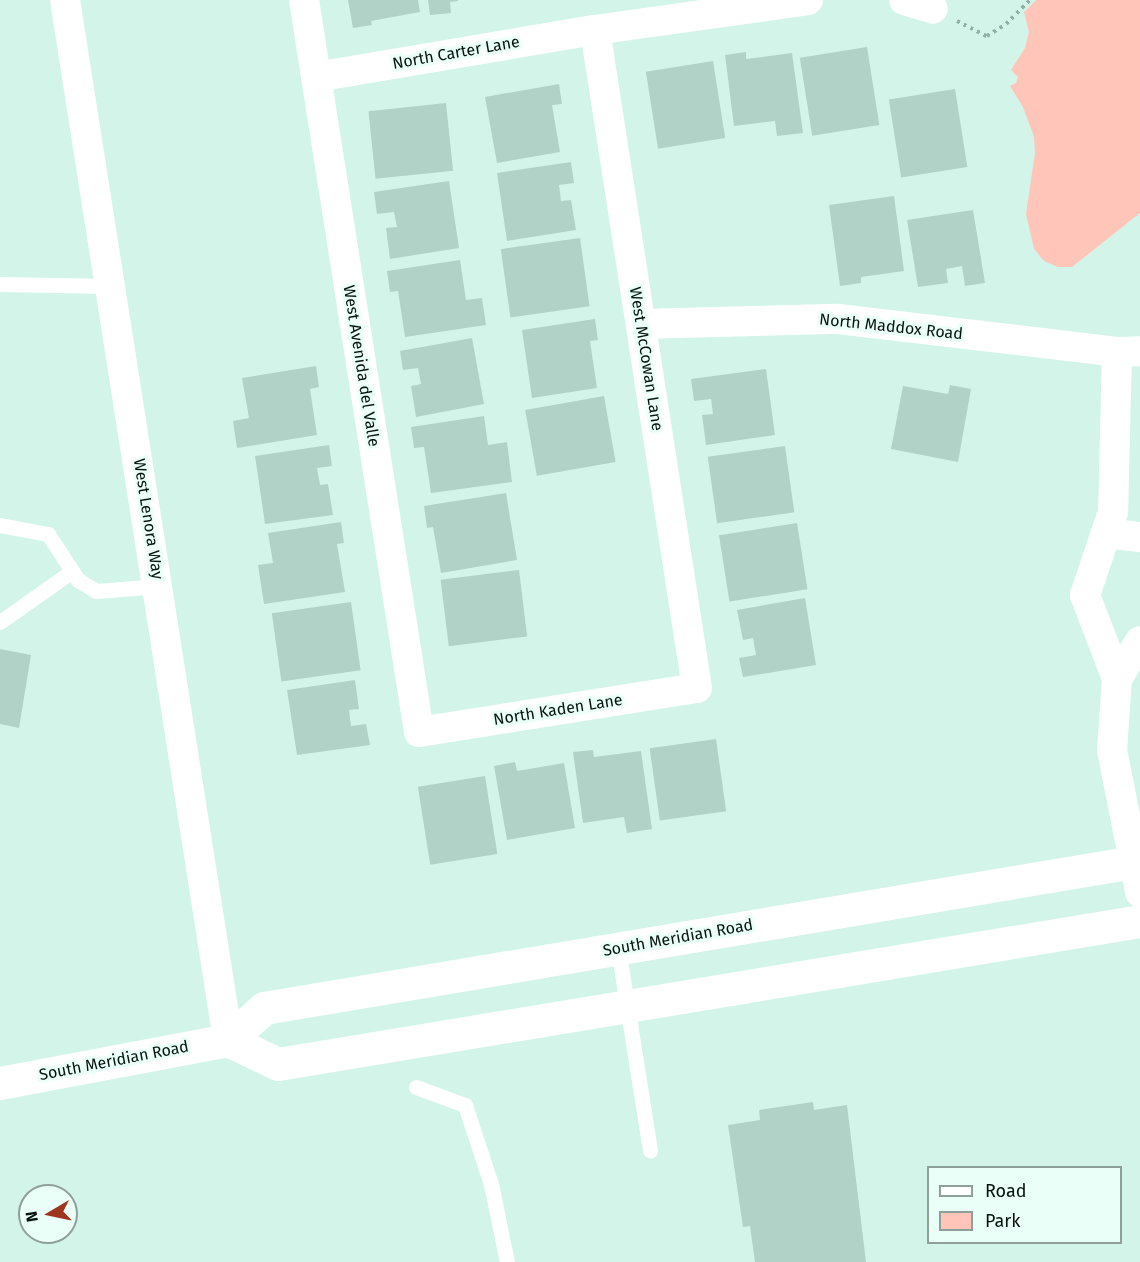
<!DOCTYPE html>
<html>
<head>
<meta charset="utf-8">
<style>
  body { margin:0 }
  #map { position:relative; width:1140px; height:1262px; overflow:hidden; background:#d3f5e9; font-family:"Fira Sans",sans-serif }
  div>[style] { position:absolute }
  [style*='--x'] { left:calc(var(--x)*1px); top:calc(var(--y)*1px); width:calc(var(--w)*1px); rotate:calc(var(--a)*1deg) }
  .green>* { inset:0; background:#fec5b8 }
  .building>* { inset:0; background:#b1d2c7; transform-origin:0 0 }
  .path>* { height:4px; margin-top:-2px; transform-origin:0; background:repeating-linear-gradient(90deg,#94b0a6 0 3px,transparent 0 7.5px) }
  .lane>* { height:15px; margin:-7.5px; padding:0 7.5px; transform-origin:7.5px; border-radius:7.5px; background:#fff }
  .street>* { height:30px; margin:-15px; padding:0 15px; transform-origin:15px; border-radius:15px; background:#fff }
  .secondary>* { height:33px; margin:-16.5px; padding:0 16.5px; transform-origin:16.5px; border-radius:16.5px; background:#fff }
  span { translate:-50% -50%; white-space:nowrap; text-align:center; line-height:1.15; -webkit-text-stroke:6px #eafff8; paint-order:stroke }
  .street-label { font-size:16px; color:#06120e }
  .legend { position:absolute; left:927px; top:1166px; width:195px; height:78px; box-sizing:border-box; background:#eafff8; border:2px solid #8fa09a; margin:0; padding:8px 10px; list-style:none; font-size:18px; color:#06120e }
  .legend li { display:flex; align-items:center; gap:12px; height:30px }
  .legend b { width:30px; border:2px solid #8fa09a }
  .north { position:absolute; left:18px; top:1184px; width:60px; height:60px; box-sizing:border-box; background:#eafff8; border:2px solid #8fa09a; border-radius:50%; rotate:261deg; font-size:16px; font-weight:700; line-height:24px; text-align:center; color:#06120e }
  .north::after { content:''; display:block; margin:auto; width:21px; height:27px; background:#9e351e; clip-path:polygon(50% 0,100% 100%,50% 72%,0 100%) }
</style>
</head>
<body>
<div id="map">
  <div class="green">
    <div style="clip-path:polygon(1036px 0,1140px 0,1140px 213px,1072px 267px,1058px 267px,1044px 261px,1034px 249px,1026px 214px,1035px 153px,1034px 137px,1023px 107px,1010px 86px,1016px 83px,1018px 77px,1011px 70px,1025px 48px,1029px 32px,1024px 12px)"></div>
  </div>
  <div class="building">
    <div style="clip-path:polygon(348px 0,418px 0,420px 12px,371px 21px,372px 25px,353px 28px)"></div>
    <div style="clip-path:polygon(428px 0,458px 0,458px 1px,450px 2px,451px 13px,430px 15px)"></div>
    <div style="left:867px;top:47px;width:79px;height:68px;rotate:81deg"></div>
    <div style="clip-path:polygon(746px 52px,746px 59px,792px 53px,803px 133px,777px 136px,775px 121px,734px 126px,725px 55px)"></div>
    <div style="left:713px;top:61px;width:78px;height:68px;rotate:81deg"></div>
    <div style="clip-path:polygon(559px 84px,562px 104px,552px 105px,560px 152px,497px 163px,485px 97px)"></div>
    <div style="left:955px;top:89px;width:79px;height:67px;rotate:81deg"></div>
    <div style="left:446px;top:103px;width:68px;height:78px;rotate:84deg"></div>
    <div style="clip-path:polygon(571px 162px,574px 183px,559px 185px,561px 201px,571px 200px,576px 230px,507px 241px,497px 173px)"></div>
    <div style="clip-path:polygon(449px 181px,459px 248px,390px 259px,386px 228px,397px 227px,394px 212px,377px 214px,374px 192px)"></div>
    <div style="clip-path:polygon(894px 196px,904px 271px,861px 277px,861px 283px,840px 286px,829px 205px)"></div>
    <div style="clip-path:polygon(973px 210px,985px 283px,965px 286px,962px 266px,946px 269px,948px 283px,918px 287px,907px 220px)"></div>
    <div style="left:580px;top:238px;width:69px;height:80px;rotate:82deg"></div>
    <div style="clip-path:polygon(460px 260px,466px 300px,482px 298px,486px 325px,405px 337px,398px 291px,390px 292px,387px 271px)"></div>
    <div style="clip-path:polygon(595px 319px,598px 340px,590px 341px,597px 388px,532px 398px,522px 330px)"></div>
    <div style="clip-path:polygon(472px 338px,484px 404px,416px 417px,411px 386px,421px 384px,418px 368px,403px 370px,400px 351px)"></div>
    <div style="clip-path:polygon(316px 366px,319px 387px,310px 389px,317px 435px,237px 448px,233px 421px,249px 418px,242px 378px)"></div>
    <div style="clip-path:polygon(766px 369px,775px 435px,706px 445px,702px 415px,713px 414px,711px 399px,694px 401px,691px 379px)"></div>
    <div style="clip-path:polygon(950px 385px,971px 389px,958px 462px,891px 449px,903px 386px,948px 394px)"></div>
    <div style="left:604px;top:396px;width:67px;height:80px;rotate:80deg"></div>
    <div style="clip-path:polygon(484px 416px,488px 445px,507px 442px,512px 482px,431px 493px,424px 447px,414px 448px,411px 427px)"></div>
    <div style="clip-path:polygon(329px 445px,332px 466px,317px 468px,320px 485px,328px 484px,333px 515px,265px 524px,255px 456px)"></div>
    <div style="left:785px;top:446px;width:67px;height:78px;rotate:82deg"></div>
    <div style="clip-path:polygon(506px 493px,517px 560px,441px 573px,433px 527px,427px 528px,424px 506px)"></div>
    <div style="clip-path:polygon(341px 522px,344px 543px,337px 544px,345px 592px,264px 604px,258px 565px,273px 563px,268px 533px)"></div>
    <div style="left:797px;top:523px;width:67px;height:79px;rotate:81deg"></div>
    <div style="left:519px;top:570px;width:67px;height:79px;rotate:83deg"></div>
    <div style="clip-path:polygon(805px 598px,816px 665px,743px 677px,739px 658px,756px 655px,753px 638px,743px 640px,737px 610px)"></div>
    <div style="left:351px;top:602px;width:69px;height:80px;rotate:82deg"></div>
    <div style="clip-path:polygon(0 649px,31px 655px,19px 728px,0 724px)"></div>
    <div style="clip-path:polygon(355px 680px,359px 709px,349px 710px,351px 726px,366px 724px,370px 745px,297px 755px,287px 690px)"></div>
    <div style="left:716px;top:739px;width:73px;height:67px;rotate:82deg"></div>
    <div style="clip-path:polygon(593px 750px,594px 757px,641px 751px,652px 829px,627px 833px,624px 817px,583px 823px,573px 752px)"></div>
    <div style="clip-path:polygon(515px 762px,517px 771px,564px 763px,575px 828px,507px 840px,494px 766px)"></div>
    <div style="left:485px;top:776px;width:79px;height:68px;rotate:81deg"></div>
    <div style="clip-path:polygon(813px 1102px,814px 1110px,847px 1105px,866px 1262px,755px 1262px,750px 1226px,743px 1227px,728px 1125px,760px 1120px,759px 1110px)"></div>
  </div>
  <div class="path">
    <div style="--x:957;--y:21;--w:34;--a:27"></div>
    <div style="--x:987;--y:36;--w:22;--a:-32"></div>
    <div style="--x:1006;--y:24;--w:34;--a:-45"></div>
  </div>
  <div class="lane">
    <div style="--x:0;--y:284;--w:110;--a:1"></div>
    <div style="--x:0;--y:525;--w:49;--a:10.6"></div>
    <div style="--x:48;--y:534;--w:55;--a:56.9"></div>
    <div style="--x:78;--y:580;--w:21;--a:31"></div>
    <div style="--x:96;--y:591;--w:63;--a:-4.5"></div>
    <div style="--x:0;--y:622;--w:88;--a:-35.3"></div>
    <div style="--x:618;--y:948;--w:205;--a:81"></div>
    <div style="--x:416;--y:1087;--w:52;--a:20.2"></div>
    <div style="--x:465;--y:1105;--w:83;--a:71.8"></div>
    <div style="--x:491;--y:1184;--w:80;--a:78.4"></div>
  </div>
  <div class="street">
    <div style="--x:65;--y:0;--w:1053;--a:81.09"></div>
    <div style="--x:304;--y:0;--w:741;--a:81.07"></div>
    <div style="--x:419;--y:732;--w:281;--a:-9"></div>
    <div style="--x:697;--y:688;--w:666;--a:-98.81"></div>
    <div style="--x:904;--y:0;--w:30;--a:17"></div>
    <div style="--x:316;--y:77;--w:283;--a:-9.6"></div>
    <div style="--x:595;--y:30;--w:215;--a:-8"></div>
    <div style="--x:641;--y:324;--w:197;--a:-1.5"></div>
    <div style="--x:838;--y:319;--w:281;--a:6.7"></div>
    <div style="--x:1117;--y:352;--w:23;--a:-2"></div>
    <div style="--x:1117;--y:352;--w:160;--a:91.4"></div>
    <div style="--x:1113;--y:512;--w:88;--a:108.6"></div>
    <div style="--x:1085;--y:595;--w:90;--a:69.1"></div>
    <div style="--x:1117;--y:679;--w:71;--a:94"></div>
    <div style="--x:1112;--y:750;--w:145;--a:78.8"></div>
    <div style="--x:1106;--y:533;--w:34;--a:7"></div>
    <div style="--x:1117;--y:679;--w:44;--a:-58.8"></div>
  </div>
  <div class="secondary">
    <div style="--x:228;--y:1040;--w:55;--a:25.6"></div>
    <div style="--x:278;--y:1064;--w:874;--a:-9.42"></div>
    <div style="--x:0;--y:1083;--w:232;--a:-10.7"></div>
    <div style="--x:228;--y:1040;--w:48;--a:-41.6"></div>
    <div style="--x:264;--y:1008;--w:888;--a:-9.53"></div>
  </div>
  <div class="street-label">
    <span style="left:456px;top:53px;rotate:-10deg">North Carter Lane</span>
    <span style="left:891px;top:327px;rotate:6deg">North Maddox Road</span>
    <span style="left:646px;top:359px;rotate:81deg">West McCowan Lane</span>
    <span style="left:361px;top:366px;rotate:81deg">West Avenida del Valle</span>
    <span style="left:148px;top:519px;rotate:81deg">West Lenora Way</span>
    <span style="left:558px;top:710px;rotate:-9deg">North Kaden Lane</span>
    <span style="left:678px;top:938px;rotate:-10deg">South Meridian Road</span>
    <span style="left:114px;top:1061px;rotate:-11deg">South Meridian Road</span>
  </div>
  <ul class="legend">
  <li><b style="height:8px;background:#fff"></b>Road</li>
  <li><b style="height:16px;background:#fec5b8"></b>Park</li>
  </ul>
  <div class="north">N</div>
</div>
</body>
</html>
